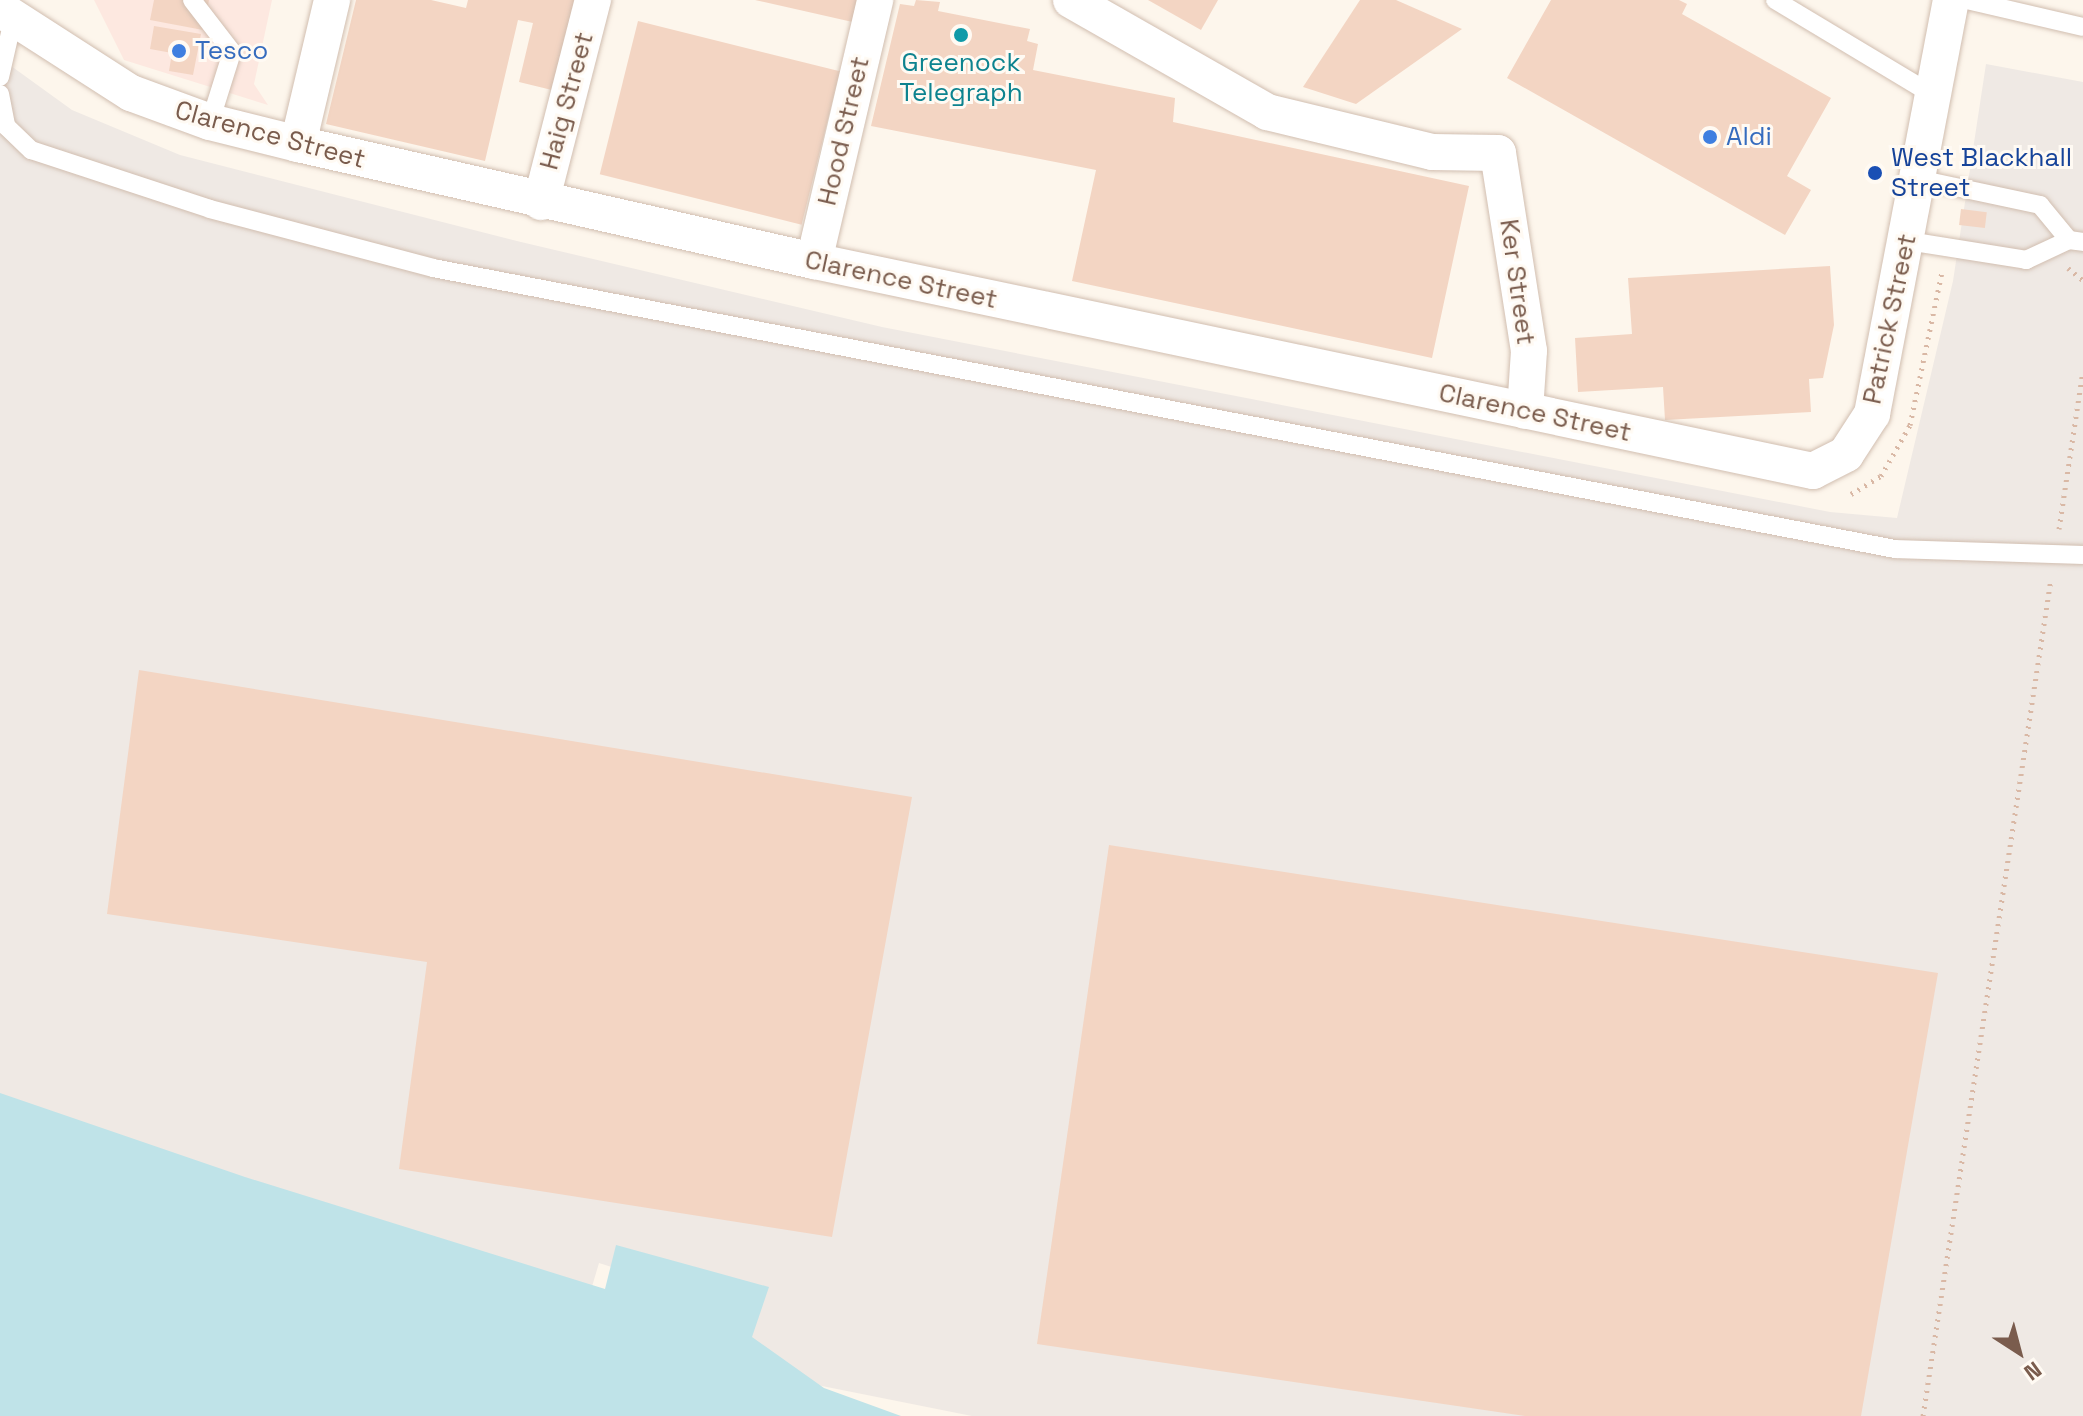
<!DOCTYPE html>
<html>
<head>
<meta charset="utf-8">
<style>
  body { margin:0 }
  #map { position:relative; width:2083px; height:1416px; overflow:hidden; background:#fdf6ec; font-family:"Space Grotesk",sans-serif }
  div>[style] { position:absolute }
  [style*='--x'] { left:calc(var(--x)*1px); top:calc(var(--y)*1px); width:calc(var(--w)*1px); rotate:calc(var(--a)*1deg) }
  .commercial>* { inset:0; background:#fde8e0 }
  .industrial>* { inset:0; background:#efe9e4 }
  .water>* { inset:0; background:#bfe3e8 }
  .building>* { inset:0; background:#f3d5c3; transform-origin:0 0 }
  .path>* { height:5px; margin-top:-2.5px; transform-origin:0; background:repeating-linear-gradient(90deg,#d9b8a5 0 2px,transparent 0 8px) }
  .roads { filter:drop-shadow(0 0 2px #d1beb0) drop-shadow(0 0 2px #d1beb0) }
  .service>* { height:18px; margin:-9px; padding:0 9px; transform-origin:9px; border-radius:9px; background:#fff }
  .minor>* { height:36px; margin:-18px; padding:0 18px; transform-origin:18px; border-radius:18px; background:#fff }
  .dots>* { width:22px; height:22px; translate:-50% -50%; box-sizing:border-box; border:4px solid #fffaf3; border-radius:50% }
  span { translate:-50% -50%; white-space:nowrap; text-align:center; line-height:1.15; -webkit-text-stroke:6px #fffaf3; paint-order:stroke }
  .shop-label { font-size:26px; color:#366cbe }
  .left { translate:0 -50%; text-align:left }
  .culture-label { font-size:26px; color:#0d838f }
  .street-label { font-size:26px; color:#7a5c4d }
  .transit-label { font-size:26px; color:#164399 }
  .north { position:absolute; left:1979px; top:1312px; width:80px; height:80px; -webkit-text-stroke:6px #fffaf3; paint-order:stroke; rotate:144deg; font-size:22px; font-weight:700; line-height:32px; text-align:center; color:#7a5c4d }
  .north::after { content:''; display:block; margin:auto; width:28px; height:36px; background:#7a5c4d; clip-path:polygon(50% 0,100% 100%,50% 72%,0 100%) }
</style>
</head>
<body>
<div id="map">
  <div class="commercial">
    <div style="clip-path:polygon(94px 0,272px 0,254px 84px,268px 105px,124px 60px)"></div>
  </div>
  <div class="industrial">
    <div style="clip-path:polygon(0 58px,72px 110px,180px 155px,521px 242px,882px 327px,1830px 512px,1897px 518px,1953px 281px,1986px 64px,2083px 82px,2083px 1416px,972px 1416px,737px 1369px,747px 1310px,599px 1263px,588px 1300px,0 1100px)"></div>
  </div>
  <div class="water">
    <div style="clip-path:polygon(0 1093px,245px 1177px,605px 1289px,616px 1245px,769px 1287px,752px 1337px,824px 1388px,901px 1416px,0 1416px)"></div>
  </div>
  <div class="building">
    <div style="clip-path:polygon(154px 0,209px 0,203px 30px,150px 20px)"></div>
    <div style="clip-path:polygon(356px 0,431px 0,466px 8px,468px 0,577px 0,556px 91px,519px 82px,533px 23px,518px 20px,485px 161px,326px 124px)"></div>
    <div style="clip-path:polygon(755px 0,862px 0,857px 23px)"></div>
    <div style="clip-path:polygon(916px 0,940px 2px,938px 11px,1030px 29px,1027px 41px,1038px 44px,1033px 70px,1175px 98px,1173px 122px,1469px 186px,1432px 358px,1072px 281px,1096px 170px,871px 126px,900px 4px,914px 6px)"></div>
    <div style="clip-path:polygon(1148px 0,1218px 0,1201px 30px)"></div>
    <div style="clip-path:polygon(1360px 0,1396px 0,1462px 29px,1356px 104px,1303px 87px)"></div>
    <div style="clip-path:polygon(1551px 0,1679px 0,1687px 4px,1682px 14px,1831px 98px,1787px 176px,1811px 190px,1785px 235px,1507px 78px)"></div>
    <div style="left:638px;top:21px;width:208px;height:158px;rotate:14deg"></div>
    <div style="clip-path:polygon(154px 26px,201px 34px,193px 75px,169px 71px,172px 53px,150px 49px)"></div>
    <div style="left:1961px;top:209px;width:26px;height:16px;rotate:7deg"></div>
    <div style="clip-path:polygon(1830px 266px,1834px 325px,1823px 378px,1809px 379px,1811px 412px,1665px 420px,1663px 387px,1578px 392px,1575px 338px,1632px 334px,1628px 278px)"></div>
    <div style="clip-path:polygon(139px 670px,912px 797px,832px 1237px,399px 1169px,427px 962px,107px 914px)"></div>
    <div style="clip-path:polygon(1109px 845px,1938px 973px,1861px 1416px,1525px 1416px,1037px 1344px)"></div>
  </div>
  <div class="path">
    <div style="--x:2068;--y:268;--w:19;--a:39"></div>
    <div style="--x:1851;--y:494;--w:35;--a:-31"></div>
    <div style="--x:1881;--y:476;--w:59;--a:-60.4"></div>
    <div style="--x:1910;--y:425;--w:156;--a:-78.2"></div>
    <div style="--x:2059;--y:529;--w:160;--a:-81.4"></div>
    <div style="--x:1923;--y:1416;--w:847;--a:-81.31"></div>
  </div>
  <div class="roads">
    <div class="service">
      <div style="--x:192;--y:0;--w:66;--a:52.4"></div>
      <div style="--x:232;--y:52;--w:73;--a:107.4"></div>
      <div style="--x:1775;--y:0;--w:187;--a:31"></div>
      <div style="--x:1967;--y:0;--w:119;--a:13.1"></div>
      <div style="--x:0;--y:77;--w:58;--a:-77.2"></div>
      <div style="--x:0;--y:94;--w:33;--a:79"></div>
      <div style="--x:6;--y:126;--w:35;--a:44"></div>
      <div style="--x:31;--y:150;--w:188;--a:18.2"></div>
      <div style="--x:210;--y:209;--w:231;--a:14.8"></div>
      <div style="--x:433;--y:268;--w:1489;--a:10.88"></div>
      <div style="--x:1895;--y:549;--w:188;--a:1.8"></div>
      <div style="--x:1918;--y:179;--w:125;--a:12"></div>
      <div style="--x:2040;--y:205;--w:45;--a:50.4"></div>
      <div style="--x:2069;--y:240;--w:14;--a:8"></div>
      <div style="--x:1908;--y:241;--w:120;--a:9.1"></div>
      <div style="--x:2026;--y:260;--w:47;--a:-24.9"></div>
    </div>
    <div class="minor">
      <div style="--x:1071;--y:0;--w:226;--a:29.7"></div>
      <div style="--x:1267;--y:112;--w:170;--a:13.6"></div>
      <div style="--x:1432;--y:152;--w:66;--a:0.9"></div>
      <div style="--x:1498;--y:153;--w:200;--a:81.1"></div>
      <div style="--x:1529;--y:351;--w:60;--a:93.8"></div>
      <div style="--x:0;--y:9;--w:156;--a:32.7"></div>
      <div style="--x:131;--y:93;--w:84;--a:20.2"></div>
      <div style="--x:210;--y:122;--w:91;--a:14"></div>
      <div style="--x:298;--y:144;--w:529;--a:12.78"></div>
      <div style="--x:814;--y:261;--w:1021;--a:11.87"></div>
      <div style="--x:1813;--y:471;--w:37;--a:-27"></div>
      <div style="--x:1846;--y:454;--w:48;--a:-57"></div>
      <div style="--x:1872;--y:414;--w:421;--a:-79.2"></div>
      <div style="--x:298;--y:144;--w:148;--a:-76.7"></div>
      <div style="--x:541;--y:202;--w:209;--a:-75.6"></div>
      <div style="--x:814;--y:261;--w:268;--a:-76.8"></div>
    </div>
  </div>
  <div class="dots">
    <div style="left:961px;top:35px;background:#0f9aa8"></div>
    <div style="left:179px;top:51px;background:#3f7fe0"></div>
    <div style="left:1710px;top:137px;background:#3f7fe0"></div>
    <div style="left:1875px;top:173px;background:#1a4fb4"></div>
  </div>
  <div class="shop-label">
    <span class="left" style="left:195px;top:51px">Tesco</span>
    <span class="left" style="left:1726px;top:137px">Aldi</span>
  </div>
  <div class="culture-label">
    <span style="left:961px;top:78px">Greenock<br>Telegraph</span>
  </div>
  <div class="street-label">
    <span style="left:567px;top:101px;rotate:-75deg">Haig Street</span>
    <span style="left:844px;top:131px;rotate:-77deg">Hood Street</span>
    <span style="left:270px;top:135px;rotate:15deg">Clarence Street</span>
    <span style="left:901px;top:280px;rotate:12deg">Clarence Street</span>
    <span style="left:1517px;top:282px;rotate:82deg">Ker Street</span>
    <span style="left:1890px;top:319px;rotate:-78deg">Patrick Street</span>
    <span style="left:1535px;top:413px;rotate:12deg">Clarence Street</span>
  </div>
  <div class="transit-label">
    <span class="left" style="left:1891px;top:173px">West Blackhall<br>Street</span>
  </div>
  <div class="north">N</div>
</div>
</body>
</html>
